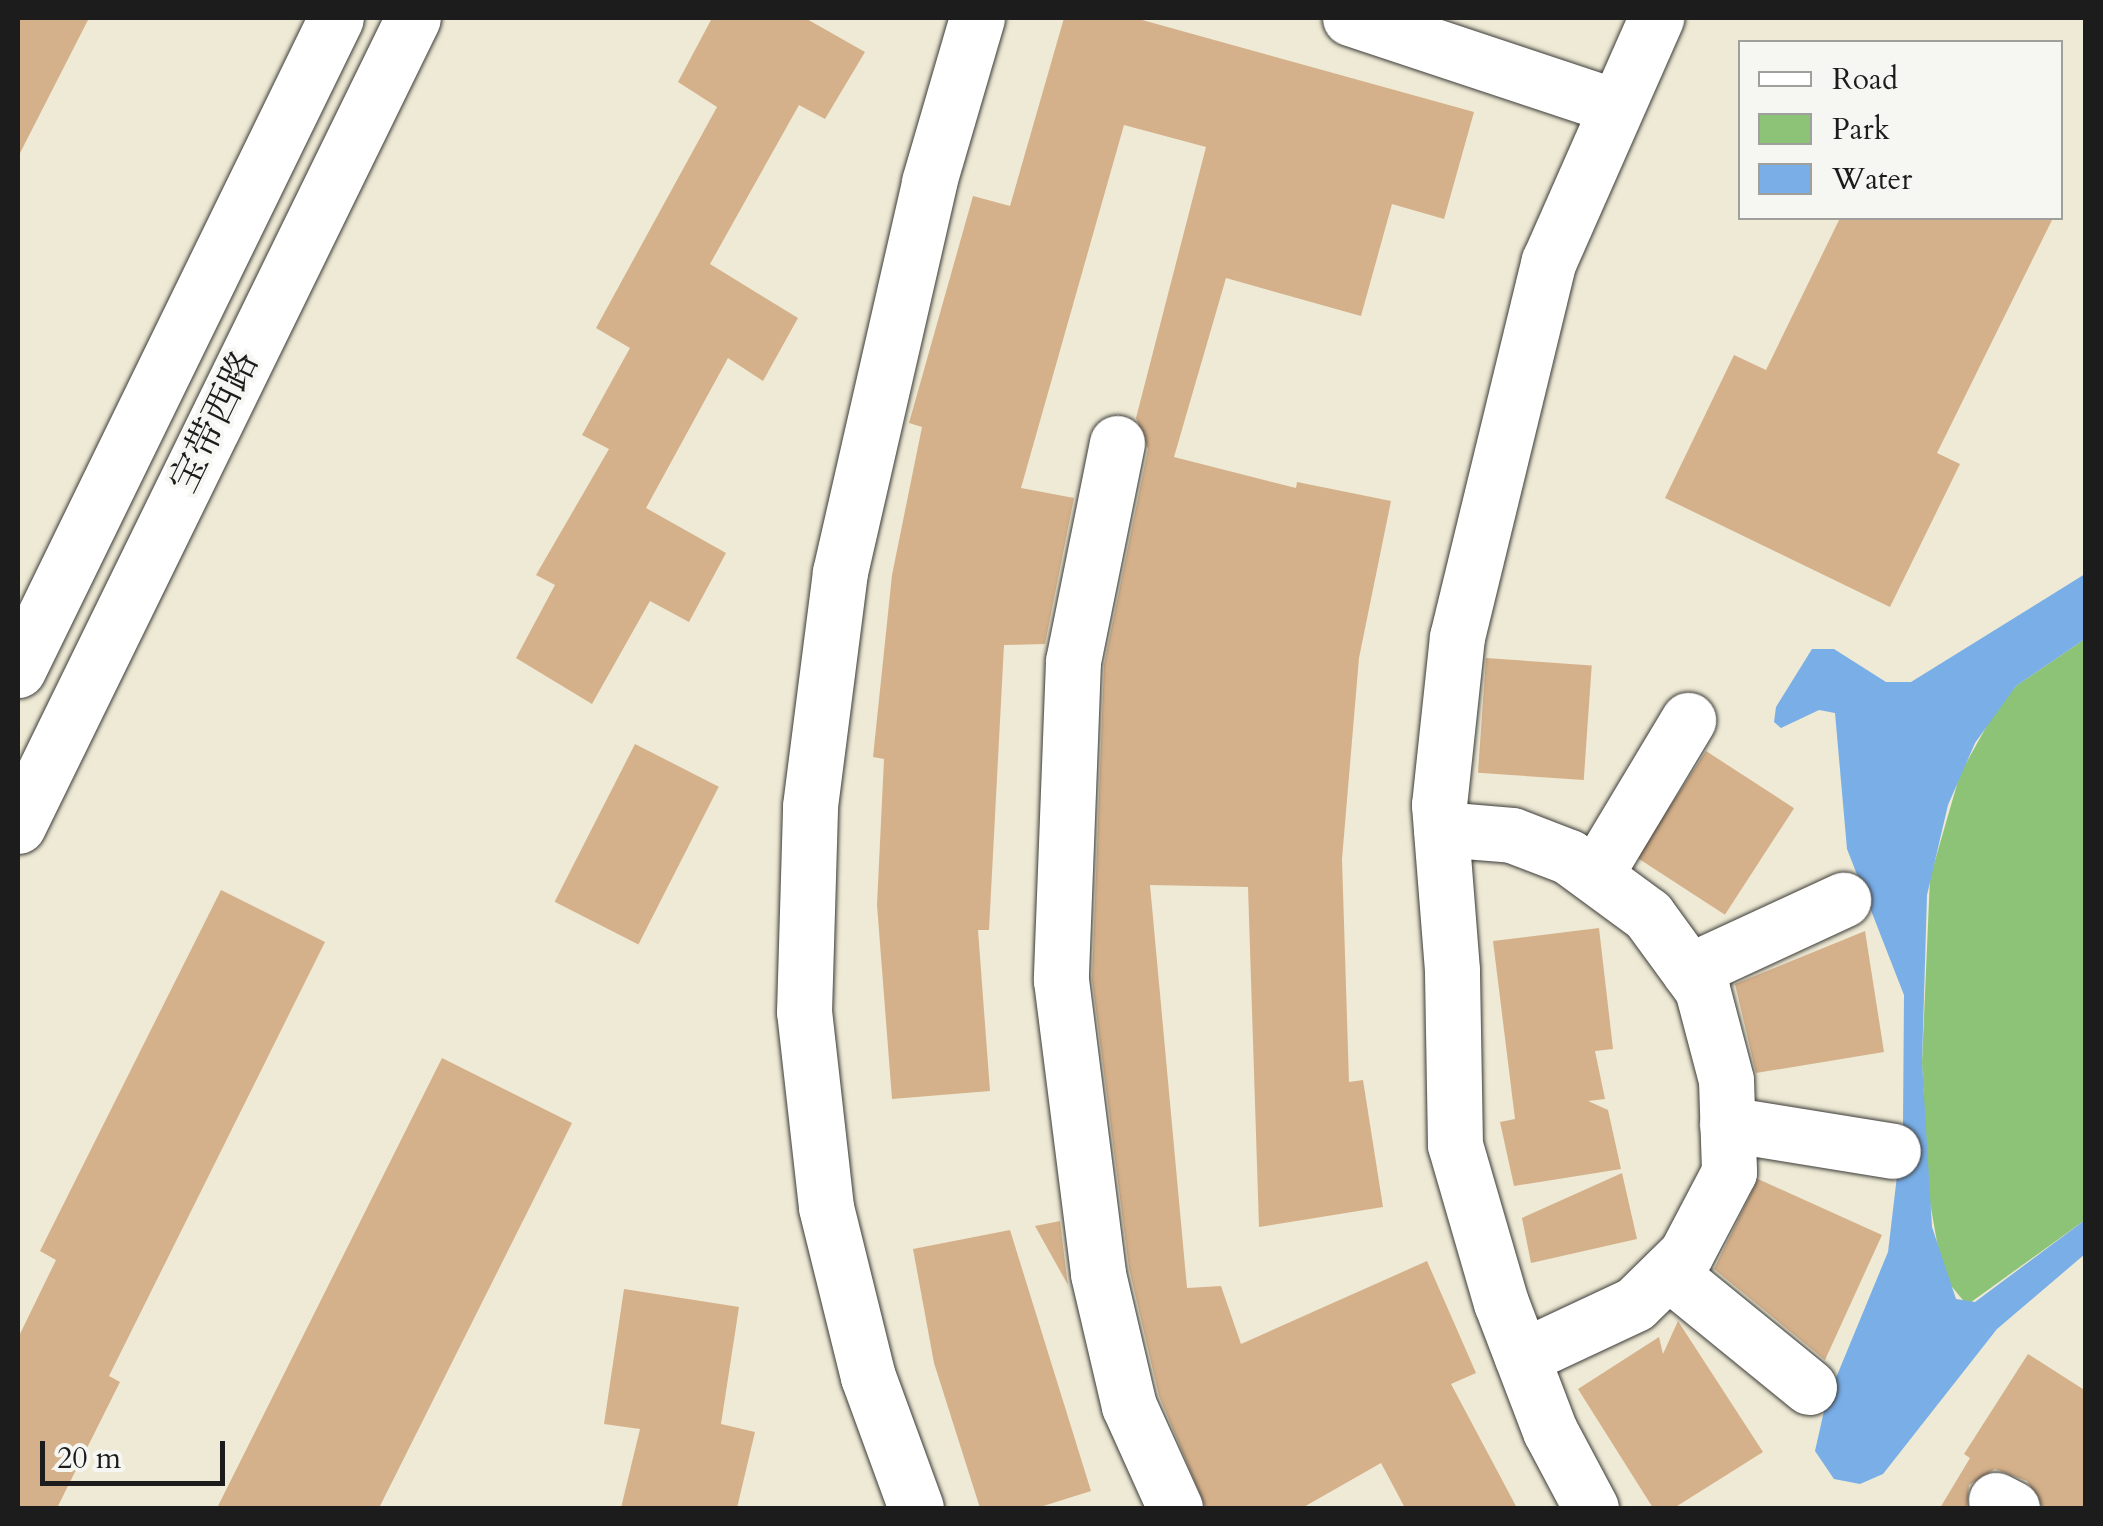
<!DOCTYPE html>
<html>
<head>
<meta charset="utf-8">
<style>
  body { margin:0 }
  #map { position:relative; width:2103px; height:1526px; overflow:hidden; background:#eeead5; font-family:Cardo,"Noto Serif SC",serif }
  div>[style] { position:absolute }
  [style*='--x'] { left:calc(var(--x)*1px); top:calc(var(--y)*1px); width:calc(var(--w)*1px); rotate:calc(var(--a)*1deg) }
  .green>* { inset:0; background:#8cc376 }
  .water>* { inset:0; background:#79aee7 }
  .building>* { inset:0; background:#d5b18b; transform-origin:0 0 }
  .roads { filter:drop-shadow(0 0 2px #3c3b38) drop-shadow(0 0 2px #3c3b38) }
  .minor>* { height:55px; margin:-27.5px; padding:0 27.5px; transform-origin:27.5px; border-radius:27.5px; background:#fff }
  .major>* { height:55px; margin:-27.5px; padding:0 27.5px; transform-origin:27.5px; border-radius:27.5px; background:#fff }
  span { translate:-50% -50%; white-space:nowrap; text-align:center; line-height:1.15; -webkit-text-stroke:8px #f6f6f2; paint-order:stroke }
  .street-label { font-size:38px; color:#1c1c1c }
  .frame { position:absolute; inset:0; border:20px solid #1c1c1c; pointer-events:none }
  .legend { position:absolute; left:1738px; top:40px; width:325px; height:180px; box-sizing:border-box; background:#f6f6f2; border:2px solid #9f9f9c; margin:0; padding:12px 18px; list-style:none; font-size:30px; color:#1c1c1c }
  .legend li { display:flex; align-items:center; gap:20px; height:50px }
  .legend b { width:50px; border:2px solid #9f9f9c }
  .scale { position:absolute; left:40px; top:1441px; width:185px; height:45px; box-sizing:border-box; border:5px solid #1c1c1c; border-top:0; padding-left:12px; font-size:30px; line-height:35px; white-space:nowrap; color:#1c1c1c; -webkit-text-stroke:8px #f6f6f2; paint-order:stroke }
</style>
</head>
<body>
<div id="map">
  <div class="green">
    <div style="clip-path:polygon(2085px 639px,2085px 1220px,1967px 1305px,1943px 1276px,1928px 1191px,1922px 1063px,1930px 878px,1960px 774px,1994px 713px,2016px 686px)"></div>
  </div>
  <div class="water">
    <div style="clip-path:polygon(2085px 574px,2085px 639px,2016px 686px,1975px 743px,1948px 805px,1927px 895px,1922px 1063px,1932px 1227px,1956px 1299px,1975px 1302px,2085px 1220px,2085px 1254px,1997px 1329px,1883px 1474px,1860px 1484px,1834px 1479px,1815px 1451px,1826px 1402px,1888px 1252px,1903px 1125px,1904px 995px,1847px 849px,1835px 713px,1819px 710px,1781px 728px,1774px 722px,1776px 707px,1812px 649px,1834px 649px,1886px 682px,1911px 682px)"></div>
  </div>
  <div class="building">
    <div style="clip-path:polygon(18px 18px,89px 18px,18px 157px)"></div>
    <div style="clip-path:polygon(712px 18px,805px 18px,865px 52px,825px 119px,799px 105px,710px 264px,798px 318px,763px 381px,728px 358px,646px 508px,726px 553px,689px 622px,650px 601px,592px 704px,516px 658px,555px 585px,536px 575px,609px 449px,582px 435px,630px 348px,596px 328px,717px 107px,678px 82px)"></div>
    <div style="clip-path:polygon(1064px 18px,1135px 18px,1474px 112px,1444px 219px,1392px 204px,1361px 316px,1226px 278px,1174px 457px,1296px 488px,1297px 482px,1391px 501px,1359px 658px,1342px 859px,1349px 1082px,1363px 1080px,1383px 1207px,1259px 1227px,1248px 887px,1150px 885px,1187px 1288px,1221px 1286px,1241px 1344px,1427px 1261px,1476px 1373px,1451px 1384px,1517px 1508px,1405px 1508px,1381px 1463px,1302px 1508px,1206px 1508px,1159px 1396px,1129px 1268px,1092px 979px,1104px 665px,1148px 449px,1136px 418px,1206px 147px,1124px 125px,1021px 488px,1074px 498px,1045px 644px,1004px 645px,989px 930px,978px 930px,990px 1091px,892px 1099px,877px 905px,884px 759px,873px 757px,892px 575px,922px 427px,909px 423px,973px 196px,1010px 206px)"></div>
    <div style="clip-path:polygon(1840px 218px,2053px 218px,1937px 453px,1960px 464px,1890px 607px,1665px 498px,1734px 355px,1766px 370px)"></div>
    <div style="left:1486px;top:658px;width:106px;height:115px;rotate:4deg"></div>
    <div style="left:635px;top:744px;width:94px;height:177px;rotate:27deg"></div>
    <div style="left:1706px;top:751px;width:105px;height:127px;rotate:33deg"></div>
    <div style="clip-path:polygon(221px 890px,325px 942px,109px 1376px,120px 1382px,57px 1508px,18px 1508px,18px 1338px,56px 1260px,40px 1251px)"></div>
    <div style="clip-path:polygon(1599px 928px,1613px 1049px,1595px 1051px,1605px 1099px,1588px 1101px,1608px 1110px,1621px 1169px,1514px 1186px,1500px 1122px,1515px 1119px,1493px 941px)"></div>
    <div style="clip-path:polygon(1865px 931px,1884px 1052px,1756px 1073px,1735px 984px)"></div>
    <div style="clip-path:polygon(442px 1058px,572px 1123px,379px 1508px,217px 1508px)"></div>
    <div style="clip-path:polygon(1622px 1173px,1637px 1239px,1531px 1263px,1522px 1218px)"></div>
    <div style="clip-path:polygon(1758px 1179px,1882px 1235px,1825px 1360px,1714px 1269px)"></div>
    <div style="clip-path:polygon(1060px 1221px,1067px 1278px,1068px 1285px,1035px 1226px)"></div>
    <div style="clip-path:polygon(1010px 1230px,1091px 1491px,1037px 1508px,980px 1508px,934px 1363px,913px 1249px)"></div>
    <div style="clip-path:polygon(624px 1289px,739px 1307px,721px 1424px,755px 1432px,737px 1508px,621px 1508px,640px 1429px,604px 1424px)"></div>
    <div style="clip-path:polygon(1678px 1321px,1763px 1452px,1674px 1508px,1653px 1508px,1578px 1389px,1659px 1337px,1663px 1354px)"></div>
    <div style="clip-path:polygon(2028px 1354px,2086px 1391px,2086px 1508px,2043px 1508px,2027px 1481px,1995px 1469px,1969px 1485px,1967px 1508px,1940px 1508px,1970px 1458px,1964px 1454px)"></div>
  </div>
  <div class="roads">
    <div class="minor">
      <div style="--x:1350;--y:18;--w:279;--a:18.4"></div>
      <div style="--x:1117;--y:443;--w:222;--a:101.4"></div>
      <div style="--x:1073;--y:661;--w:319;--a:92.2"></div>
      <div style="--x:1061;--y:980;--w:296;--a:82.8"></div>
      <div style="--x:1098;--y:1274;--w:136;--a:76.8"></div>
      <div style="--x:1129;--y:1406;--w:112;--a:65.7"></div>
      <div style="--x:1441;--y:829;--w:71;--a:4.8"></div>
      <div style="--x:1512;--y:835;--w:61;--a:21.1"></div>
      <div style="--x:1569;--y:857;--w:98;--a:36.3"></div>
      <div style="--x:1648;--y:915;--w:92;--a:53.9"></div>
      <div style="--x:1702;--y:989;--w:94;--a:75.2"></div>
      <div style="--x:1726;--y:1080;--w:92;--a:88.1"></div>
      <div style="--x:1729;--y:1172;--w:93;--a:117.7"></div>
      <div style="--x:1686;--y:1254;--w:71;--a:135.6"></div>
      <div style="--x:1635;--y:1304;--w:125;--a:154.9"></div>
      <div style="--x:1595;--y:875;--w:181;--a:-59"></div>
      <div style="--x:1689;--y:971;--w:170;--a:-24.8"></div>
      <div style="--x:1727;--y:1124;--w:168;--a:9.2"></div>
      <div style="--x:1668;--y:1272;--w:182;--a:39.2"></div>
      <div style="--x:1996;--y:1500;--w:18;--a:27"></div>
      <div style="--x:916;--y:1508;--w:140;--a:-110.1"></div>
      <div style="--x:868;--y:1377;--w:175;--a:-103.9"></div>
      <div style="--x:826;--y:1207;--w:196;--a:-96.4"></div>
      <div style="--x:804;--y:1012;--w:206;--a:-88.3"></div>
      <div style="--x:810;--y:806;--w:236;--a:-82.7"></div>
      <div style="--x:840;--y:572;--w:400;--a:-77.1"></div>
      <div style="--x:929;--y:182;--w:171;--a:-73.7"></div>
      <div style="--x:1591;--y:1508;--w:87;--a:-118"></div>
      <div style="--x:1550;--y:1431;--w:137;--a:-110.9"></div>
      <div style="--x:1501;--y:1303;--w:165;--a:-106.2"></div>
      <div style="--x:1455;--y:1145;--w:175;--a:-91"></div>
      <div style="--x:1452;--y:970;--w:166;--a:-94.5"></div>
      <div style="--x:1439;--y:805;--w:169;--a:-83.9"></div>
      <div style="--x:1457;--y:637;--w:387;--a:-76.3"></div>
      <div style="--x:1549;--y:261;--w:266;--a:-66.2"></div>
    </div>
    <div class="major">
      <div style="--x:18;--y:670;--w:725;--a:-64"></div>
      <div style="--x:18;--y:826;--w:899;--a:-63.95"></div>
    </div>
  </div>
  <div class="street-label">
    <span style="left:215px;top:422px;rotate:-64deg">宝带西路</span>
  </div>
  <div class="frame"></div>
  <ul class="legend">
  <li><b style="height:12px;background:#fff"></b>Road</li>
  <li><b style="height:28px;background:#8cc376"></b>Park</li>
  <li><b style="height:28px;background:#79aee7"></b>Water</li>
  </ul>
  <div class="scale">20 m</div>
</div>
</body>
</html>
